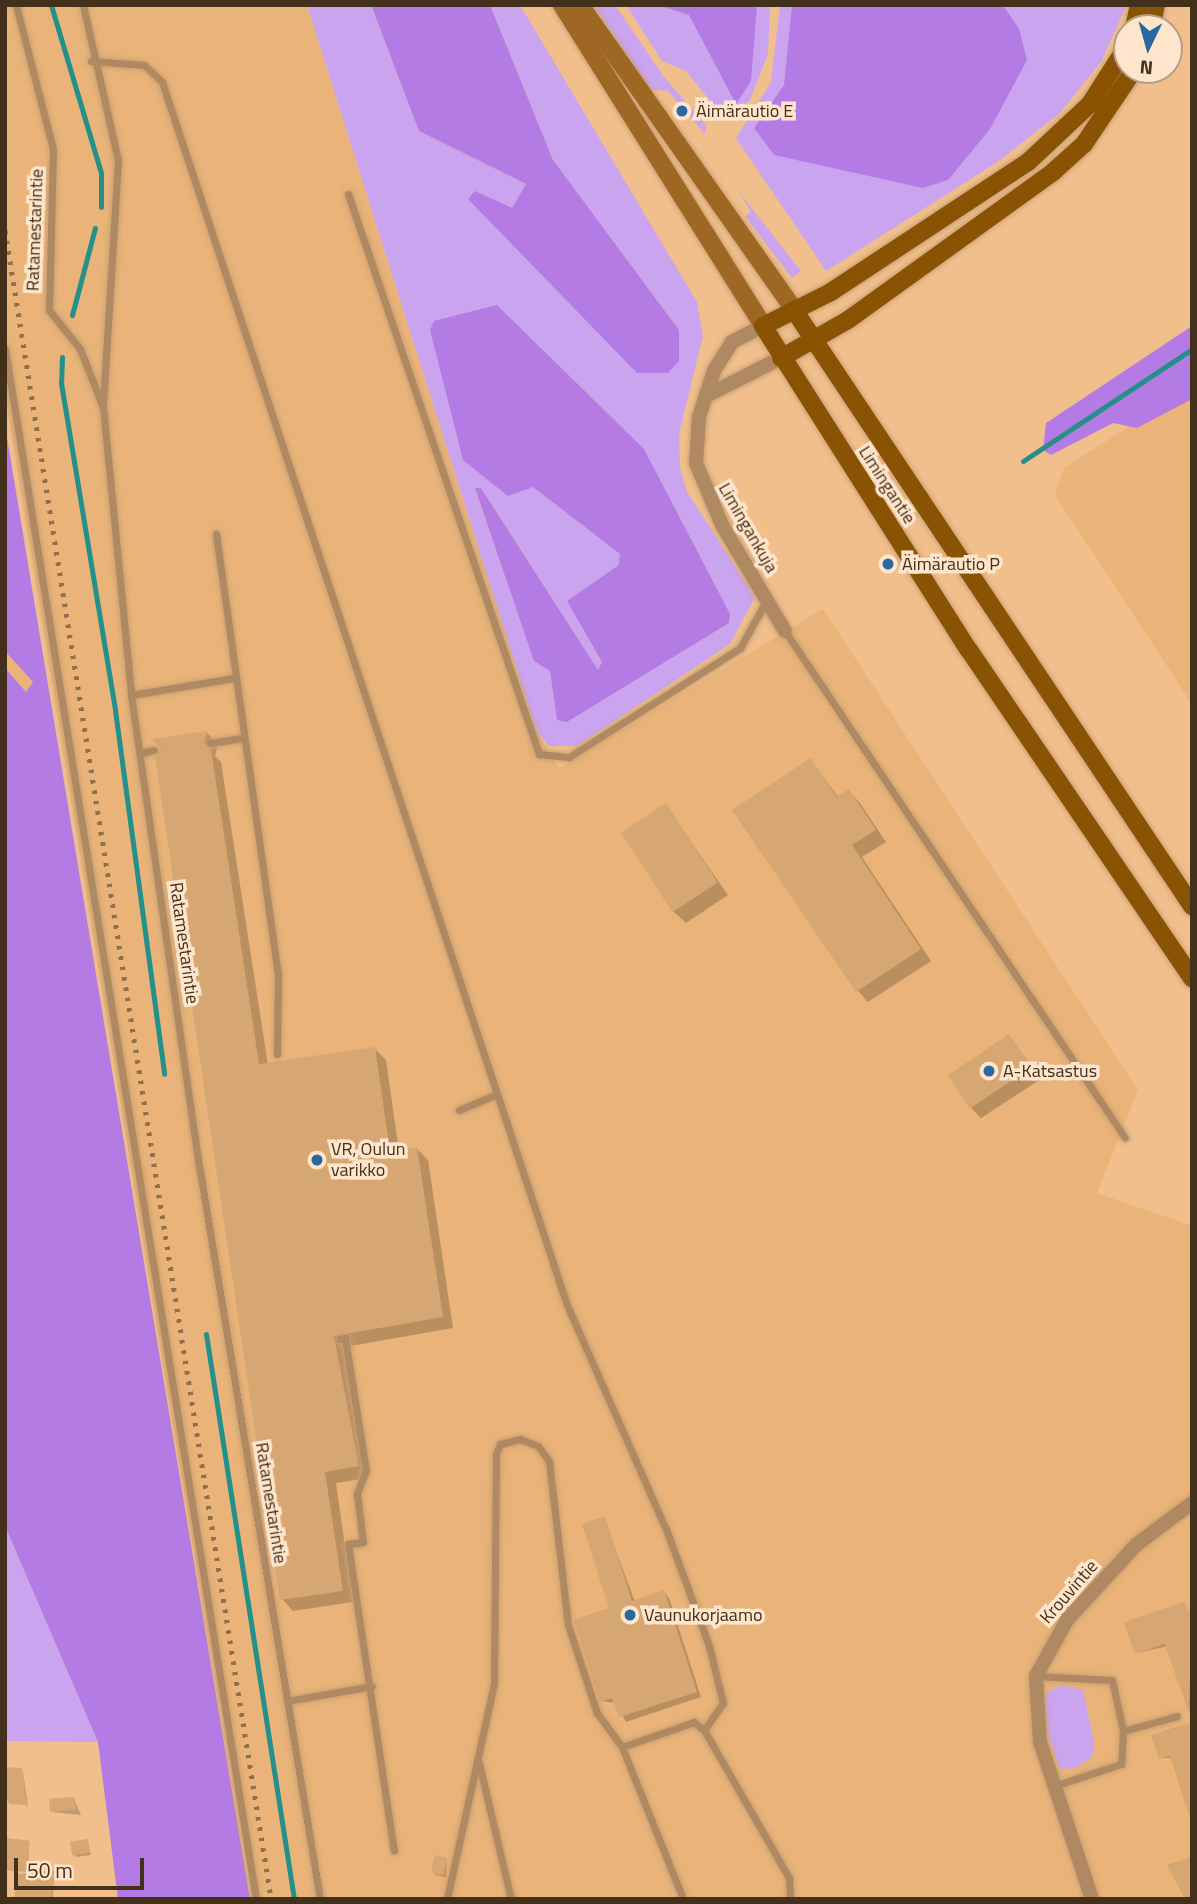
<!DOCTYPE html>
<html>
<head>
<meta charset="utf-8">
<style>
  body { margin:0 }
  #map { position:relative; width:1197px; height:1904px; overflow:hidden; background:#f0bf8c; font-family:"Titillium Web",sans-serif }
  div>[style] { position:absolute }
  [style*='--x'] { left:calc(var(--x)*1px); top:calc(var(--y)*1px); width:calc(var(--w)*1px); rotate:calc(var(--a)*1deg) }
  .built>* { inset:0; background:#e9b379 }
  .green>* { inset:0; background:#caa4ef }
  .forest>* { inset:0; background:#b37be3 }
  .shadow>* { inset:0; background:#0003 }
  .stream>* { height:5px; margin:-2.5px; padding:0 2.5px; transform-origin:2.5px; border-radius:2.5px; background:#239189 }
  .building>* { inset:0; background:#d6a673; transform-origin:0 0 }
  .roads { filter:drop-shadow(0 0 2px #caa073) drop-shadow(0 0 2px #caa073) }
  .service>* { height:7px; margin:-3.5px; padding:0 3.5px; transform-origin:3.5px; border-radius:3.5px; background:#ae8961 }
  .minor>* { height:14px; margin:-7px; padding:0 7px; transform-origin:7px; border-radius:7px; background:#ae8961 }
  .secondary>* { height:18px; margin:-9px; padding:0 9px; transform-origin:9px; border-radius:9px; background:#9e6723 }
  .primary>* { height:18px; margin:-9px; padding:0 9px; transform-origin:9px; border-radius:9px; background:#895303 }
  .rail>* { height:5px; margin-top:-2.5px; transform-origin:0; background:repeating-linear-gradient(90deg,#906f4d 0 3.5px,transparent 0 10.5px) }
  .dots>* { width:19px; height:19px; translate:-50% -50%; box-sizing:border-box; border:4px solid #ffe5cc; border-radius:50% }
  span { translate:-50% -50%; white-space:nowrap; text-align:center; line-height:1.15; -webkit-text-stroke:7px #ffe5cc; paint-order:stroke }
  .poi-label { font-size:18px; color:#43301a }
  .left { translate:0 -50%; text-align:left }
  .street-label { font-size:18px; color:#43301a }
  .frame { position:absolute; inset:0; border:7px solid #43301a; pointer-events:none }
  .north { position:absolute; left:1113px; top:14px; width:70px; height:70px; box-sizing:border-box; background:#ffe5cc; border:2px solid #b49d85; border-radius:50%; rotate:185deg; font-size:19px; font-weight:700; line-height:28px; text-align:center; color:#43301a }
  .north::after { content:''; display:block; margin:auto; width:24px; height:32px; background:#28699f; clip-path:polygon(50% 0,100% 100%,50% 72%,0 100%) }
  .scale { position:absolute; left:14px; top:1858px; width:130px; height:32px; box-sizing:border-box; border:4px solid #43301a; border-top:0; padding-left:9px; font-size:21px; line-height:24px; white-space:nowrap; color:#43301a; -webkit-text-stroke:5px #ffe5cc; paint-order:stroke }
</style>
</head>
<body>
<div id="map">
  <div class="built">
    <div style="clip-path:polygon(5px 5px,307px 5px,536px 730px,559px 768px,823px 609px,1138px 1090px,1097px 1193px,1192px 1226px,1192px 1899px,250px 1899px,5px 394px)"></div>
    <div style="clip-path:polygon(1192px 386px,1192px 704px,1055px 495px,1064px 468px)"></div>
    <div style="clip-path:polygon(5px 651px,33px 682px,27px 693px,5px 668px)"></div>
  </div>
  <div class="green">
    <div style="clip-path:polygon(evenodd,307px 5px,371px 5px,419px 131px,526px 184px,512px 209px,475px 191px,679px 330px,553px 160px,490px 5px,520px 5px,697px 302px,703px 336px,679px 434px,680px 467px,687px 492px,755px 597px,730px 644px,577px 746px,549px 746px,536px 730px,307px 5px,497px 305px,644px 449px,730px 614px,729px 623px,567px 722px,557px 719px,550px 671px,534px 660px,475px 488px,481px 488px,598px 670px,602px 662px,567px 601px,620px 565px,620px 554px,533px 487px,467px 314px,497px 305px)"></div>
    <div style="clip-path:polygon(593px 5px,615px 5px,664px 77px,706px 125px,705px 134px,668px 91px,649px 89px)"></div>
    <div style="clip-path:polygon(626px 5px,770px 5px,768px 54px,750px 100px,725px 119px,686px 71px,662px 61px)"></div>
    <div style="clip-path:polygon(780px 5px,1127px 5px,1101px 62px,1059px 114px,996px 163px,826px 271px,736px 138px,771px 82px)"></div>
    <div style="clip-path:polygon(739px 192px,801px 271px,792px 278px,745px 216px,751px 212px)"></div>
    <div style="clip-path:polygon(5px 1526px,98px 1742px,5px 1741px)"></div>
    <div style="clip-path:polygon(1060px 1685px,1083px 1690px,1094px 1742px,1092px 1757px,1075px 1768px,1060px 1769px,1047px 1731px,1045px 1694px)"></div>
  </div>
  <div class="forest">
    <div style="clip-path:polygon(371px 5px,490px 5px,553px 160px,679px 330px,679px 361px,668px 373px,637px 373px,468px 199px,475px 191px,512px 208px,526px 184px,419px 131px)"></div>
    <div style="clip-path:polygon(658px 5px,757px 5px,751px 81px,736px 104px,689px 15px)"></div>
    <div style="clip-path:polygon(792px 5px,1003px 5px,1019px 29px,1027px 60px,990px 129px,948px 180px,923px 188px,774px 155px,754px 128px,784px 85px)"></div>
    <div style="clip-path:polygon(497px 305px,644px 449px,730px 614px,729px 623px,567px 722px,557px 720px,550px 671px,534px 661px,475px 488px,481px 488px,598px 670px,602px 662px,567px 601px,619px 565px,620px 554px,533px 487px,508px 496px,463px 460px,430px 330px,434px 321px)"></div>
    <div style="clip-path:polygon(1192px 326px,1192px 399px,1137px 428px,1113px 423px,1051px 455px,1043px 450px,1046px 423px)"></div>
    <div style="clip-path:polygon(5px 425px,80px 878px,250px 1899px,118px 1899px,98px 1742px,5px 1526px,5px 668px,26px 692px,33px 682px,5px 651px)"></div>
  </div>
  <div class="shadow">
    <div style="clip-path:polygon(207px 733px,218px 744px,215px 756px,221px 762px,268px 1065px,375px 1049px,386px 1060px,399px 1151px,417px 1149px,428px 1160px,453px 1328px,345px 1347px,369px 1478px,336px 1483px,353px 1602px,293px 1611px,282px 1599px,157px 757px)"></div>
    <div style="clip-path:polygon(811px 760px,839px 798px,849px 791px,860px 803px,886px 842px,862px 857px,931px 961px,868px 1002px,857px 990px)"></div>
    <div style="clip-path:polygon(666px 806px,728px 895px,686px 923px,674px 912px)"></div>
    <div style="clip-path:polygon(1009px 1036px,1041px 1079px,981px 1118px,970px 1107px)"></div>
    <div style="clip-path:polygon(604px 1518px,635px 1602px,664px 1592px,669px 1598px,701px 1697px,626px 1722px,616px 1703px,601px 1701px,612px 1609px)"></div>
    <div style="clip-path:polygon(1192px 1618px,1192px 1716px,1168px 1646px,1137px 1653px)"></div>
    <div style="clip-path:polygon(1192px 1724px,1192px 1818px,1172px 1758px,1160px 1758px)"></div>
    <div style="clip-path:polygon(5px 1768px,23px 1772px,28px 1806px,5px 1800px)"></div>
    <div style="clip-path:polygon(74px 1799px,81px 1815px,52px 1812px)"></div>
    <div style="clip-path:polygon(87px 1841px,91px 1855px,76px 1857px,74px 1854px)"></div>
    <div style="clip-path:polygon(29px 1842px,28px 1872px,8px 1870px,5px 1868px)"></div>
    <div style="clip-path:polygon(447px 1859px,446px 1877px,436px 1875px,433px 1872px)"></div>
    <div style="clip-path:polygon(54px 1871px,53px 1899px,16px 1899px)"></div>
  </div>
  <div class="stream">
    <div style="--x:51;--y:5;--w:175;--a:73.4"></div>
    <div style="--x:101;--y:173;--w:34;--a:90"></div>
    <div style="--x:72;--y:315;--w:90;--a:-75.2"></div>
    <div style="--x:62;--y:357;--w:26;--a:92"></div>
    <div style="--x:61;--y:383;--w:331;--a:80.6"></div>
    <div style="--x:115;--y:710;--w:367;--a:82.3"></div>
    <div style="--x:1023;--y:461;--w:203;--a:-33.5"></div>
    <div style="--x:206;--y:1334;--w:572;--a:81.15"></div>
  </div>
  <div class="building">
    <div style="clip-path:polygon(208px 731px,204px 743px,211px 749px,259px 1064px,375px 1047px,390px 1151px,417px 1147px,443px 1317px,334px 1336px,359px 1466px,325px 1472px,343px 1591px,280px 1600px,155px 756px,160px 749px,152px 739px)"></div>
    <div style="clip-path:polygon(811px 758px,837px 797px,849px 789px,876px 830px,852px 845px,921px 949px,856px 992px,732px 810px)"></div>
    <div style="left:666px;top:803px;width:95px;height:54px;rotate:57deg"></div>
    <div style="left:1009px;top:1034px;width:40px;height:74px;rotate:56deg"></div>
    <div style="clip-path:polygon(605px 1516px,632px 1601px,664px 1590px,697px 1692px,619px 1717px,612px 1698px,600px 1702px,574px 1620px,609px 1608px,582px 1524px)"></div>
    <div style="clip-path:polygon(1184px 1602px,1192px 1616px,1189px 1714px,1165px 1644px,1135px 1654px,1124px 1622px)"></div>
    <div style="clip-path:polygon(1192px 1722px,1192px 1814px,1189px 1815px,1170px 1756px,1159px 1759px,1151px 1735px)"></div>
    <div style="clip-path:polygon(5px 1767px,22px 1768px,27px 1805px,10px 1804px,5px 1797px)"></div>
    <div style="left:75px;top:1797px;width:13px;height:26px;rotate:86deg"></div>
    <div style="left:7px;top:1838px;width:23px;height:31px;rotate:7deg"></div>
    <div style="left:88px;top:1839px;width:14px;height:18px;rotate:82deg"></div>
    <div style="left:435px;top:1855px;width:13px;height:18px;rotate:13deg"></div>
    <div style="clip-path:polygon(1192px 1857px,1192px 1899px,1185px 1899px,1167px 1865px)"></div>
    <div style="clip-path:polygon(55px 1870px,51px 1899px,14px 1899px,18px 1874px)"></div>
  </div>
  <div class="roads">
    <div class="service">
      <div style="--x:16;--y:5;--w:149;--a:75.6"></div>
      <div style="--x:53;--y:149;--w:161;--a:91.4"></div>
      <div style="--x:49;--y:310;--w:50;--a:51.5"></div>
      <div style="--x:80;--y:349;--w:62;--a:68.4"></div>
      <div style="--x:103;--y:407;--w:289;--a:84.4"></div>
      <div style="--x:131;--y:695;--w:481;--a:81.8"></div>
      <div style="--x:200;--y:1171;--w:738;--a:80.64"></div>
      <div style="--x:83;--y:5;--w:159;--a:77.3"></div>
      <div style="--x:118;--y:160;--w:243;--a:93.5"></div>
      <div style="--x:91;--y:61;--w:53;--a:4.3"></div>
      <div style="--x:144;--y:65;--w:25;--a:43"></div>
      <div style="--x:162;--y:82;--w:1288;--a:71.68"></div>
      <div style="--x:567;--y:1305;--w:245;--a:66.2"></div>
      <div style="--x:666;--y:1529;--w:125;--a:69.8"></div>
      <div style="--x:709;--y:1646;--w:59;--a:76.2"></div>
      <div style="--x:723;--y:1703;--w:33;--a:125"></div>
      <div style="--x:348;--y:194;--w:592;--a:71.17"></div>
      <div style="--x:539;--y:754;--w:30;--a:6"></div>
      <div style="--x:569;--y:757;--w:203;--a:-32.5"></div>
      <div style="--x:740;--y:648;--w:54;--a:-61"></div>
      <div style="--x:5;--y:349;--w:1570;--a:80.8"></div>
      <div style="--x:216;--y:534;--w:443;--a:82"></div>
      <div style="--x:278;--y:973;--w:81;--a:90.7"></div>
      <div style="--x:785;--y:631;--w:610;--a:56.15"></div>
      <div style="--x:131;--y:695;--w:104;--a:-9.4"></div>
      <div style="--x:210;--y:743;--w:32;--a:-9"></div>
      <div style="--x:140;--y:753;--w:14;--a:-12"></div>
      <div style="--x:459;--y:1110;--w:41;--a:-22.8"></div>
      <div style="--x:340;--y:1339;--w:5;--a:-11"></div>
      <div style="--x:345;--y:1338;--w:134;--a:81"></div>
      <div style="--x:366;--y:1470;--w:26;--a:111"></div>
      <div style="--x:357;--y:1494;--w:48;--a:82.9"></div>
      <div style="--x:363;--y:1542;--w:15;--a:172"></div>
      <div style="--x:348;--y:1544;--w:310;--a:81.5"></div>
      <div style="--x:1036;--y:1676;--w:76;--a:3"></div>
      <div style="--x:1112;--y:1680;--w:52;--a:77.8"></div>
      <div style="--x:1123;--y:1731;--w:33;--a:93"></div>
      <div style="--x:1121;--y:1764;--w:71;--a:161.8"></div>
      <div style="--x:287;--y:1701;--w:86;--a:-10"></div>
      <div style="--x:1123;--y:1731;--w:56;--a:-15.5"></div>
      <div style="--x:622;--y:1747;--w:164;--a:68.1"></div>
      <div style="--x:479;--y:1763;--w:140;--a:76.8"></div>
      <div style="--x:447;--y:1899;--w:221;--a:-77.7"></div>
      <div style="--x:494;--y:1683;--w:229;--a:-89.5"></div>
      <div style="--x:496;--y:1454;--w:11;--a:-68"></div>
      <div style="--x:500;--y:1444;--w:21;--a:-14"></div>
      <div style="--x:520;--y:1439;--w:19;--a:21"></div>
      <div style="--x:538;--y:1446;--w:19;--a:54"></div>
      <div style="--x:549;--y:1461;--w:165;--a:83.4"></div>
      <div style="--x:568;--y:1625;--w:93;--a:71.8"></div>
      <div style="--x:597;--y:1713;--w:42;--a:53.7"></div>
      <div style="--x:622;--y:1747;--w:76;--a:-19.1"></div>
      <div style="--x:694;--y:1722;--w:13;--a:39"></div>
      <div style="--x:704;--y:1730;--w:171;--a:60.1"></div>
      <div style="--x:789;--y:1878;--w:21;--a:87"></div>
    </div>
    <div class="minor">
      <div style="--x:763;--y:326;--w:35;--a:153"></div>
      <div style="--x:732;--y:342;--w:34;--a:122"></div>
      <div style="--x:714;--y:371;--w:48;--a:108.1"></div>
      <div style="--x:699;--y:417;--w:46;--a:93.7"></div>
      <div style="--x:696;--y:463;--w:67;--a:67.2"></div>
      <div style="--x:722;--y:525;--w:123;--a:59.3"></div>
      <div style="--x:706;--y:396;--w:84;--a:-26.9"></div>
      <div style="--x:1092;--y:1899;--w:165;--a:-108.3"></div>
      <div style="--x:1040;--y:1742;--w:66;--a:-93.5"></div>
      <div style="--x:1036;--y:1676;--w:64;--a:-61"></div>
      <div style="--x:1067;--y:1620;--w:102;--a:-47.4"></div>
      <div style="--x:1136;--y:1545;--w:70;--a:-36.9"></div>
    </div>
    <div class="secondary">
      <div style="--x:562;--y:5;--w:379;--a:57.9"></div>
      <div style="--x:580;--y:5;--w:373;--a:54.9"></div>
    </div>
    <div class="primary">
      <div style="--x:1134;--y:28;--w:24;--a:-78"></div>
      <div style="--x:1151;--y:28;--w:24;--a:-78"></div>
      <div style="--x:1127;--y:46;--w:69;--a:122.5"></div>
      <div style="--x:1090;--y:104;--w:85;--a:136.9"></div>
      <div style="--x:1028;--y:162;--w:236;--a:146.6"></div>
      <div style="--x:831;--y:292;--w:76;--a:153.4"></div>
      <div style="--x:763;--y:326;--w:384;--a:57.6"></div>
      <div style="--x:969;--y:650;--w:397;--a:55.8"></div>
      <div style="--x:794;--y:310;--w:717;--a:56.27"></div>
      <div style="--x:781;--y:358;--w:77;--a:-29.6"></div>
      <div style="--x:848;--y:320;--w:253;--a:-35.8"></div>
      <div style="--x:1053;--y:172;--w:42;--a:-42.1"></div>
      <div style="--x:1084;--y:144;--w:89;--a:-56"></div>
    </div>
  </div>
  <div class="rail">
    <div style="--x:5;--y:230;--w:1690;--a:80.94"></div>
  </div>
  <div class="dots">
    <div style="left:682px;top:111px;background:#28699f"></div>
    <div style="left:888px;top:564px;background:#28699f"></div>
    <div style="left:989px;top:1071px;background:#28699f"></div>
    <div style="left:317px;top:1160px;background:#28699f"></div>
    <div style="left:630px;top:1615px;background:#28699f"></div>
  </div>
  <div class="poi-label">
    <span class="left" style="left:696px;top:111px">Äimärautio E</span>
    <span class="left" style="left:902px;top:564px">Äimärautio P</span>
    <span class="left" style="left:1003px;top:1071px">A-Katsastus</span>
    <span class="left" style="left:331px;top:1160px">VR, Oulun<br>varikko</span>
    <span class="left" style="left:644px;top:1615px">Vaunukorjaamo</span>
  </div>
  <div class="street-label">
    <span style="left:35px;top:230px;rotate:-88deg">Ratamestarintie</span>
    <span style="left:887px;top:485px;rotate:57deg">Limingantie</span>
    <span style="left:748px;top:528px;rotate:60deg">Limingankuja</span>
    <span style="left:184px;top:943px;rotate:82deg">Ratamestarintie</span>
    <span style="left:271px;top:1503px;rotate:81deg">Ratamestarintie</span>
    <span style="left:1069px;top:1592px;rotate:-49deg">Krouvintie</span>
  </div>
  <div class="frame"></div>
  <div class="north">N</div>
  <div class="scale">50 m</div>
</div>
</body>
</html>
